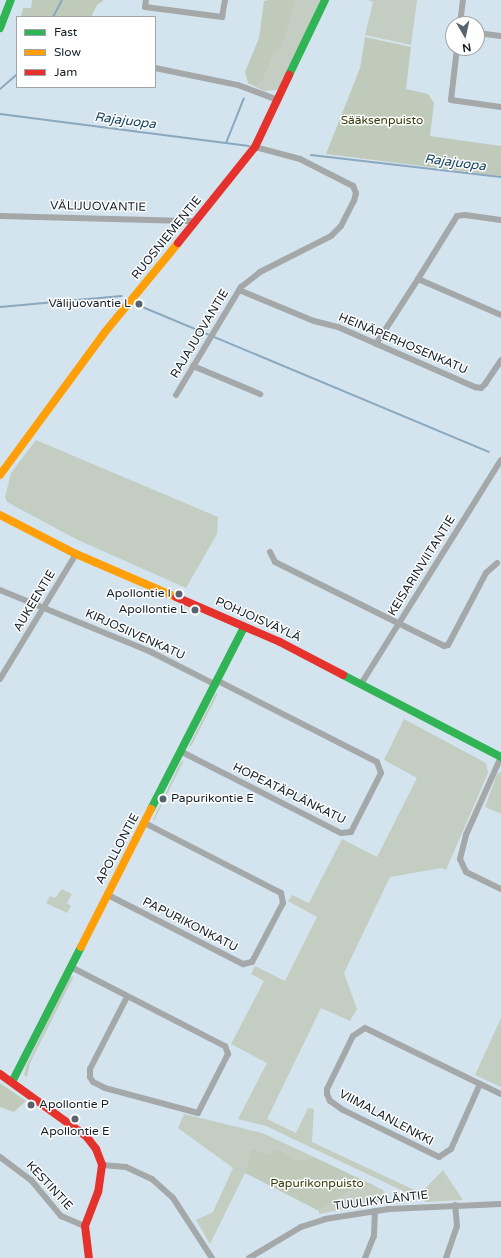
<!DOCTYPE html>
<html>
<head>
<meta charset="utf-8">
<style>
  body { margin:0 }
  #map { position:relative; width:501px; height:1258px; overflow:hidden; background:#d4e4ef; font-family:"Varela Round",sans-serif }
  div>[style] { position:absolute }
  [style*='--x'] { left:calc(var(--x)*1px); top:calc(var(--y)*1px); width:calc(var(--w)*1px); rotate:calc(var(--a)*1deg) }
  .green>* { inset:0; background:#c4cdc1; transform-origin:0 0 }
  .forest>* { inset:0; background:#c0caba }
  .stream>* { height:2px; margin:-1px; padding:0 1px; transform-origin:1px; border-radius:1px; background:#8aa8bd }
  .street>* { height:6px; margin:-3px; padding:0 3px; transform-origin:3px; border-radius:3px; background:#a4a8a8 }
  .fast>* { height:8px; margin:-4px; padding:0 4px; transform-origin:4px; border-radius:4px; background:#30b455 }
  .slow>* { height:8px; margin:-4px; padding:0 4px; transform-origin:4px; border-radius:4px; background:#ff9f0a }
  .jam>* { height:8px; margin:-4px; padding:0 4px; transform-origin:4px; border-radius:4px; background:#e5322d }
  .dots>* { width:11px; height:11px; translate:-50% -50%; box-sizing:border-box; border:2px solid #fff; border-radius:50% }
  span { translate:-50% -50%; white-space:nowrap; text-align:center; line-height:1.15; -webkit-text-stroke:3px #fff; paint-order:stroke }
  .park-label { font-size:12px; color:#383c0c }
  .street-label { font-size:12px; color:#141f27 }
  .poi-label { font-size:12px; color:#141f27 }
  .right { translate:-100% -50%; text-align:right }
  .left { translate:0 -50%; text-align:left }
  .water-label { font-size:13px; color:#15435d; font-style:italic }
  .legend { position:absolute; left:16px; top:16px; width:140px; height:72px; box-sizing:border-box; background:#fff; border:1px solid #a1a5a9; margin:0; padding:5px 7px; list-style:none; font-size:12px; color:#141f27 }
  .legend li { display:flex; align-items:center; gap:8px; height:20px }
  .legend b { width:20px; border:1px solid #a1a5a9 }
  .north { position:absolute; left:445px; top:16px; width:40px; height:40px; box-sizing:border-box; background:#fff; border:1px solid #a1a5a9; border-radius:50%; rotate:171deg; font-size:11px; font-weight:700; line-height:16px; text-align:center; color:#141f27 }
  .north::after { content:''; display:block; margin:auto; width:14px; height:18px; background:#57646d; clip-path:polygon(50% 0,100% 100%,50% 72%,0 100%) }
</style>
</head>
<body>
<div id="map">
  <div class="green">
    <div style="clip-path:polygon(296px 0,320px 0,280px 87px,276px 90px,264px 91px,256px 87px,264px 79px,274px 53px,282px 45px)"></div>
    <div style="clip-path:polygon(368px 0,417px 0,411px 45px,365px 35px,373px 2px)"></div>
    <div style="clip-path:polygon(36px 440px,218px 517px,217px 534px,186px 588px,78px 540px,7px 502px,5px 497px,11px 473px)"></div>
    <div style="left:216px;top:693px;width:2px;height:59px;rotate:27deg"></div>
    <div style="clip-path:polygon(404px 719px,486px 763px,488px 773px,446px 870px,442px 868px,390px 877px,344px 973px,357px 1009px,350px 1021px,321px 1008px,267px 1119px,296px 1133px,308px 1108px,314px 1109px,312px 1142px,421px 1193px,443px 1170px,463px 1200px,426px 1202px,266px 1126px,238px 1119px,267px 1063px,231px 1044px,264px 981px,251px 974px,255px 966px,285px 981px,317px 917px,288px 901px,292px 895px,309px 903px,342px 839px,377px 857px,417px 778px,384px 760px)"></div>
    <div style="clip-path:polygon(184px 760px,154px 821px,153px 820px,180px 763px)"></div>
    <div style="clip-path:polygon(501px 772px,501px 814px,485px 807px,497px 774px)"></div>
    <div style="clip-path:polygon(62px 889px,72px 894px,67px 903px,71px 906px,67px 913px,46px 903px,50px 896px,55px 898px)"></div>
    <div style="clip-path:polygon(74px 976px,30px 1063px,27px 1077px,24px 1075px,26px 1066px,69px 978px)"></div>
    <div style="clip-path:polygon(501px 1018px,501px 1087px,475px 1075px)"></div>
    <div style="clip-path:polygon(184px 1114px,262px 1133px,314px 1157px,298px 1160px,278px 1149px,267px 1154px,251px 1148px,245px 1173px,210px 1244px,196px 1220px,213px 1212px,233px 1168px,178px 1128px)"></div>
    <div style="clip-path:polygon(359px 1185px,373px 1185px,383px 1190px,386px 1201px,319px 1214px,319px 1211px)"></div>
  </div>
  <div class="forest">
    <div style="clip-path:polygon(32px 0,104px 0,97px 5px,91px 17px,21px 17px,23px 8px,31px 8px)"></div>
    <div style="clip-path:polygon(268px 0,296px 0,282px 46px,274px 53px,264px 79px,256px 87px,248px 83px,245px 72px,259px 38px,264px 1px)"></div>
    <div style="clip-path:polygon(365px 37px,411px 47px,406px 89px,428px 94px,434px 103px,430px 136px,501px 146px,501px 176px,326px 154px,360px 68px)"></div>
    <div style="clip-path:polygon(0 1083px,26px 1101px,14px 1112px,0 1107px)"></div>
    <div style="clip-path:polygon(251px 1148px,267px 1154px,278px 1149px,298px 1160px,314px 1157px,373px 1185px,359px 1185px,319px 1211px,245px 1173px)"></div>
  </div>
  <div class="stream">
    <div style="--x:53;--y:17;--w:19;--a:-62"></div>
    <div style="--x:0;--y:89;--w:23;--a:-41"></div>
    <div style="--x:0;--y:114;--w:251;--a:7.3"></div>
    <div style="--x:226;--y:143;--w:48;--a:-68.2"></div>
    <div style="--x:311;--y:155;--w:191;--a:6.6"></div>
    <div style="--x:140;--y:306;--w:378;--a:22.7"></div>
    <div style="--x:0;--y:307;--w:122;--a:-5.2"></div>
  </div>
  <div class="street">
    <div style="--x:146;--y:0;--w:7;--a:98"></div>
    <div style="--x:145;--y:7;--w:78;--a:7.4"></div>
    <div style="--x:222;--y:17;--w:17;--a:-80"></div>
    <div style="--x:460;--y:24;--w:24;--a:-83"></div>
    <div style="--x:477;--y:33;--w:24;--a:7"></div>
    <div style="--x:457;--y:48;--w:52;--a:96.6"></div>
    <div style="--x:451;--y:100;--w:50;--a:8"></div>
    <div style="--x:155;--y:68;--w:85;--a:11.6"></div>
    <div style="--x:238;--y:85;--w:43;--a:20.6"></div>
    <div style="--x:0;--y:216;--w:196;--a:1.5"></div>
    <div style="--x:418;--y:279;--w:74;--a:-58.2"></div>
    <div style="--x:457;--y:216;--w:8;--a:-7"></div>
    <div style="--x:465;--y:215;--w:36;--a:8"></div>
    <div style="--x:239;--y:290;--w:81;--a:22.5"></div>
    <div style="--x:314;--y:321;--w:25;--a:14"></div>
    <div style="--x:338;--y:327;--w:150;--a:23.7"></div>
    <div style="--x:475;--y:387;--w:6;--a:9"></div>
    <div style="--x:481;--y:388;--w:6;--a:-45"></div>
    <div style="--x:485;--y:384;--w:29;--a:-56"></div>
    <div style="--x:376;--y:344;--w:77;--a:-57.1"></div>
    <div style="--x:418;--y:279;--w:90;--a:23.4"></div>
    <div style="--x:193;--y:366;--w:73;--a:22.7"></div>
    <div style="--x:176;--y:395;--w:126;--a:-59"></div>
    <div style="--x:241;--y:287;--w:24;--a:-38"></div>
    <div style="--x:260;--y:272;--w:80;--a:-26.9"></div>
    <div style="--x:331;--y:236;--w:14;--a:-45"></div>
    <div style="--x:341;--y:226;--w:28;--a:-63"></div>
    <div style="--x:354;--y:201;--w:8;--a:-76"></div>
    <div style="--x:356;--y:193;--w:8;--a:-113"></div>
    <div style="--x:353;--y:186;--w:59;--a:-153"></div>
    <div style="--x:300;--y:159;--w:47;--a:-165.1"></div>
    <div style="--x:270;--y:552;--w:11;--a:63"></div>
    <div style="--x:275;--y:562;--w:189;--a:26.4"></div>
    <div style="--x:444;--y:646;--w:4;--a:-14"></div>
    <div style="--x:448;--y:645;--w:81;--a:-62.2"></div>
    <div style="--x:486;--y:573;--w:15;--a:-42"></div>
    <div style="--x:0;--y:590;--w:161;--a:22.3"></div>
    <div style="--x:149;--y:651;--w:75;--a:26.9"></div>
    <div style="--x:0;--y:679;--w:146;--a:-58.7"></div>
    <div style="--x:361;--y:684;--w:264;--a:-58"></div>
    <div style="--x:182;--y:752;--w:178;--a:27"></div>
    <div style="--x:341;--y:833;--w:10;--a:-6"></div>
    <div style="--x:351;--y:832;--w:66;--a:-63"></div>
    <div style="--x:381;--y:773;--w:12;--a:-110"></div>
    <div style="--x:377;--y:762;--w:178;--a:-153"></div>
    <div style="--x:501;--y:757;--w:85;--a:114.2"></div>
    <div style="--x:466;--y:835;--w:25;--a:104"></div>
    <div style="--x:460;--y:859;--w:14;--a:65"></div>
    <div style="--x:466;--y:872;--w:39;--a:26"></div>
    <div style="--x:108;--y:895;--w:152;--a:27.1"></div>
    <div style="--x:243;--y:964;--w:9;--a:-13"></div>
    <div style="--x:252;--y:962;--w:67;--a:-62.3"></div>
    <div style="--x:283;--y:903;--w:10;--a:-101"></div>
    <div style="--x:281;--y:893;--w:153;--a:-152.8"></div>
    <div style="--x:71;--y:967;--w:173;--a:27.2"></div>
    <div style="--x:225;--y:1046;--w:9;--a:69"></div>
    <div style="--x:228;--y:1054;--w:66;--a:117"></div>
    <div style="--x:198;--y:1113;--w:96;--a:-165"></div>
    <div style="--x:105;--y:1088;--w:13;--a:-153"></div>
    <div style="--x:93;--y:1082;--w:6;--a:-121"></div>
    <div style="--x:90;--y:1077;--w:8;--a:-90"></div>
    <div style="--x:90;--y:1069;--w:81;--a:-62.8"></div>
    <div style="--x:480;--y:1084;--w:71;--a:114"></div>
    <div style="--x:451;--y:1149;--w:14;--a:146"></div>
    <div style="--x:439;--y:1157;--w:107;--a:-153.9"></div>
    <div style="--x:343;--y:1110;--w:16;--a:-145"></div>
    <div style="--x:330;--y:1101;--w:8;--a:-113"></div>
    <div style="--x:327;--y:1094;--w:5;--a:-90"></div>
    <div style="--x:327;--y:1089;--w:59;--a:-63.9"></div>
    <div style="--x:353;--y:1036;--w:14;--a:-34"></div>
    <div style="--x:365;--y:1028;--w:151;--a:25.9"></div>
    <div style="--x:0;--y:1157;--w:39;--a:37"></div>
    <div style="--x:31;--y:1180;--w:47;--a:50.2"></div>
    <div style="--x:61;--y:1216;--w:26;--a:23"></div>
    <div style="--x:102;--y:1165;--w:24;--a:5"></div>
    <div style="--x:126;--y:1167;--w:29;--a:25"></div>
    <div style="--x:152;--y:1179;--w:28;--a:42"></div>
    <div style="--x:173;--y:1198;--w:72;--a:57"></div>
    <div style="--x:249;--y:1258;--w:61;--a:-30.8"></div>
    <div style="--x:301;--y:1227;--w:25;--a:-18"></div>
    <div style="--x:325;--y:1219;--w:65;--a:-8.9"></div>
    <div style="--x:389;--y:1209;--w:112;--a:-2.6"></div>
    <div style="--x:365;--y:1258;--w:24;--a:-68"></div>
    <div style="--x:374;--y:1236;--w:25;--a:-88"></div>
    <div style="--x:446;--y:1258;--w:34;--a:-71"></div>
    <div style="--x:457;--y:1226;--w:21;--a:-95"></div>
  </div>
  <div class="fast">
    <div style="--x:0;--y:28;--w:30;--a:-69"></div>
    <div style="--x:289;--y:75;--w:83;--a:-64.4"></div>
    <div style="--x:343;--y:675;--w:178;--a:27.4"></div>
    <div style="--x:151;--y:809;--w:204;--a:-62.9"></div>
    <div style="--x:12;--y:1082;--w:152;--a:-62.9"></div>
  </div>
  <div class="slow">
    <div style="--x:0;--y:475;--w:177;--a:-53.7"></div>
    <div style="--x:105;--y:332;--w:115;--a:-50.6"></div>
    <div style="--x:0;--y:515;--w:85;--a:27.2"></div>
    <div style="--x:76;--y:554;--w:109;--a:23.3"></div>
    <div style="--x:81;--y:947;--w:155;--a:-63.1"></div>
  </div>
  <div class="jam">
    <div style="--x:178;--y:243;--w:123;--a:-51.3"></div>
    <div style="--x:255;--y:147;--w:80;--a:-64.7"></div>
    <div style="--x:176;--y:597;--w:113;--a:23.4"></div>
    <div style="--x:280;--y:642;--w:71;--a:27.6"></div>
    <div style="--x:0;--y:1074;--w:106;--a:35.8"></div>
    <div style="--x:86;--y:1136;--w:16;--a:52"></div>
    <div style="--x:96;--y:1149;--w:17;--a:69"></div>
    <div style="--x:102;--y:1165;--w:27;--a:98"></div>
    <div style="--x:98;--y:1192;--w:36;--a:111"></div>
    <div style="--x:85;--y:1226;--w:32;--a:83"></div>
  </div>
  <div class="dots">
    <div style="left:139px;top:304px;background:#57646d"></div>
    <div style="left:179px;top:594px;background:#57646d"></div>
    <div style="left:195px;top:610px;background:#57646d"></div>
    <div style="left:163px;top:799px;background:#57646d"></div>
    <div style="left:31px;top:1105px;background:#57646d"></div>
    <div style="left:75px;top:1119px;background:#57646d"></div>
  </div>
  <div class="park-label">
    <span style="left:382px;top:121px">Sääksenpuisto</span>
    <span style="left:317px;top:1184px">Papurikonpuisto</span>
  </div>
  <div class="street-label">
    <span style="left:98px;top:207px;rotate:1deg">VÄLIJUOVANTIE</span>
    <span style="left:167px;top:238px;rotate:-51deg">RUOSNIEMENTIE</span>
    <span style="left:200px;top:334px;rotate:-59deg">RAJAJUOVANTIE</span>
    <span style="left:403px;top:344px;rotate:23deg">HEINÄPERHOSENKATU</span>
    <span style="left:422px;top:566px;rotate:-58deg">KEISARINVIITANTIE</span>
    <span style="left:35px;top:601px;rotate:-59deg">AUKEENTIE</span>
    <span style="left:258px;top:620px;rotate:24deg">POHJOISVÄYLÄ</span>
    <span style="left:135px;top:635px;rotate:24deg">KIRJOSIIVENKATU</span>
    <span style="left:289px;top:794px;rotate:26deg">HOPEATÄPLÄNKATU</span>
    <span style="left:118px;top:849px;rotate:-62deg">APOLLONTIE</span>
    <span style="left:190px;top:925px;rotate:27deg">PAPURIKONKATU</span>
    <span style="left:386px;top:1118px;rotate:28deg">VIIMALANLENKKI</span>
    <span style="left:49px;top:1186px;rotate:47deg">KESTINTIE</span>
    <span style="left:381px;top:1201px;rotate:-7deg">TUULIKYLÄNTIE</span>
  </div>
  <div class="poi-label">
    <span class="right" style="left:131px;top:304px">Välijuovantie L</span>
    <span class="right" style="left:171px;top:594px">Apollontie I</span>
    <span class="right" style="left:187px;top:610px">Apollontie L</span>
    <span class="left" style="left:171px;top:799px">Papurikontie E</span>
    <span class="left" style="left:39px;top:1105px">Apollontie P</span>
    <span style="left:75px;top:1132px">Apollontie E</span>
  </div>
  <div class="water-label">
    <span style="left:125px;top:121px;rotate:7deg">Rajajuopa</span>
    <span style="left:455px;top:163px;rotate:7deg">Rajajuopa</span>
  </div>
  <ul class="legend">
  <li><b style="height:5px;background:#30b455"></b>Fast</li>
  <li><b style="height:5px;background:#ff9f0a"></b>Slow</li>
  <li><b style="height:5px;background:#e5322d"></b>Jam</li>
  </ul>
  <div class="north">N</div>
</div>
</body>
</html>
